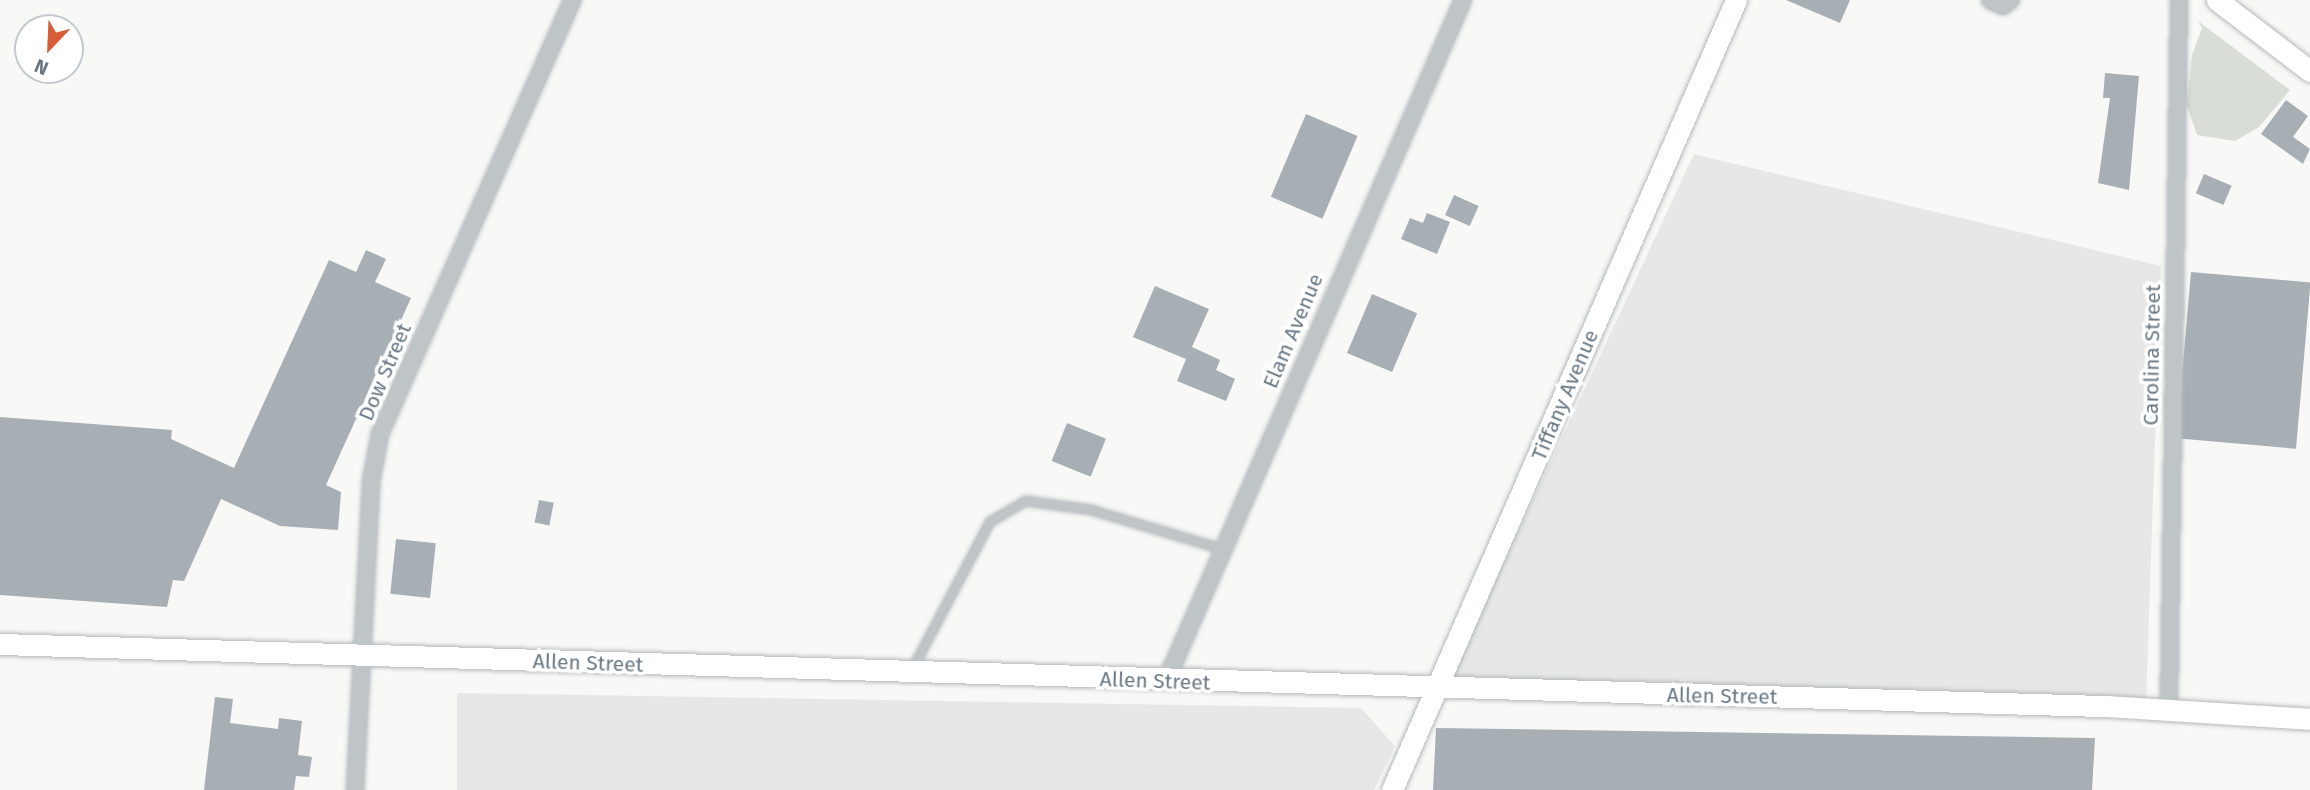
<!DOCTYPE html>
<html>
<head>
<meta charset="utf-8">
<style>
  body { margin:0 }
  #map { position:relative; width:2310px; height:790px; overflow:hidden; background:#f8f8f6; font-family:"Fira Sans",sans-serif }
  div>[style] { position:absolute }
  [style*='--x'] { left:calc(var(--x)*1px); top:calc(var(--y)*1px); width:calc(var(--w)*1px); rotate:calc(var(--a)*1deg) }
  .built>* { inset:0; background:#e6e7e6 }
  .green>* { inset:0; background:#d8ddd5 }
  .building>* { inset:0; background:#a7afb4; transform-origin:0 0 }
  .roads { filter:drop-shadow(0 0 2px #b4b9bd) drop-shadow(0 0 2px #b4b9bd) }
  .lane>* { height:8px; margin:-4px; padding:0 4px; transform-origin:4px; border-radius:4px; background:#bfc4c7 }
  .street>* { height:16px; margin:-8px; padding:0 8px; transform-origin:8px; border-radius:8px; background:#bfc4c7 }
  .secondary>* { height:21px; margin:-10.5px; padding:0 10.5px; transform-origin:10.5px; border-radius:10.5px; background:#fff }
  span { translate:-50% -50%; white-space:nowrap; text-align:center; line-height:1.15; -webkit-text-stroke:7px #fff; paint-order:stroke }
  .street-label { font-size:21px; color:#697884 }
  .north { position:absolute; left:14px; top:14px; width:70px; height:70px; box-sizing:border-box; background:#fff; border:2px solid #c3c9ce; border-radius:50%; rotate:203deg; font-size:19px; font-weight:700; line-height:28px; text-align:center; color:#697884 }
  .north::after { content:''; display:block; margin:auto; width:24px; height:32px; background:#d65d37; clip-path:polygon(50% 0,100% 100%,50% 72%,0 100%) }
</style>
</head>
<body>
<div id="map">
  <div class="built">
    <div style="clip-path:polygon(1694px 154px,2161px 266px,2146px 703px,1450px 678px)"></div>
    <div style="clip-path:polygon(457px 693px,1361px 708px,1395px 746px,1374px 790px,457px 790px)"></div>
  </div>
  <div class="green">
    <div style="clip-path:polygon(2198px 21px,2290px 90px,2259px 127px,2235px 141px,2197px 135px,2187px 106px,2192px 55px,2202px 28px)"></div>
  </div>
  <div class="building">
    <div style="clip-path:polygon(1786px 0,1850px 0,1840px 23px)"></div>
    <div style="clip-path:polygon(2105px 73px,2139px 76px,2129px 190px,2098px 183px,2110px 98px,2103px 98px)"></div>
    <div style="clip-path:polygon(2286px 100px,2308px 116px,2293px 137px,2310px 149px,2303px 164px,2261px 134px)"></div>
    <div style="left:1306px;top:114px;width:56px;height:90px;rotate:23deg"></div>
    <div style="left:2204px;top:174px;width:30px;height:21px;rotate:23deg"></div>
    <div style="left:1454px;top:195px;width:27px;height:22px;rotate:24deg"></div>
    <div style="clip-path:polygon(1427px 213px,1450px 222px,1437px 254px,1401px 239px,1410px 218px,1423px 223px)"></div>
    <div style="clip-path:polygon(366px 250px,386px 259px,375px 282px,411px 298px,326px 485px,341px 492px,338px 530px,280px 526px,221px 499px,184px 581px,173px 580px,167px 607px,0 595px,0 417px,172px 430px,171px 439px,234px 468px,329px 260px,356px 272px)"></div>
    <div style="left:2191px;top:272px;width:120px;height:167px;rotate:5deg"></div>
    <div style="clip-path:polygon(1155px 286px,1209px 309px,1192px 347px,1220px 360px,1216px 370px,1235px 379px,1226px 401px,1177px 381px,1186px 359px,1133px 337px)"></div>
    <div style="left:1372px;top:294px;width:49px;height:64px;rotate:23deg"></div>
    <div style="left:1067px;top:423px;width:42px;height:41px;rotate:22deg"></div>
    <div style="left:539px;top:500px;width:15px;height:23px;rotate:11deg"></div>
    <div style="left:396px;top:539px;width:40px;height:55px;rotate:6deg"></div>
    <div style="clip-path:polygon(215px 697px,233px 699px,230px 723px,278px 729px,279px 718px,302px 721px,298px 755px,312px 757px,309px 777px,296px 776px,294px 790px,204px 790px)"></div>
    <div style="clip-path:polygon(1436px 728px,2095px 738px,2092px 790px,1433px 790px)"></div>
  </div>
  <div class="roads">
    <div class="lane">
      <div style="--x:913;--y:668;--w:165;--a:-62.2"></div>
      <div style="--x:990;--y:522;--w:42;--a:-30.3"></div>
      <div style="--x:1026;--y:501;--w:66;--a:7.9"></div>
      <div style="--x:1091;--y:510;--w:137;--a:16.6"></div>
    </div>
    <div class="street">
      <div style="--x:1990;--y:0;--w:14;--a:25"></div>
      <div style="--x:2003;--y:6;--w:10;--a:-37"></div>
      <div style="--x:1166;--y:681;--w:743;--a:-66.44"></div>
      <div style="--x:2169;--y:710;--w:710;--a:-89.19"></div>
      <div style="--x:355;--y:790;--w:308;--a:-87"></div>
      <div style="--x:371;--y:482;--w:49;--a:-79.4"></div>
      <div style="--x:380;--y:434;--w:475;--a:-66.1"></div>
    </div>
    <div class="secondary">
      <div style="--x:2217;--y:0;--w:117;--a:37.4"></div>
      <div style="--x:0;--y:644;--w:2106;--a:1.69"></div>
      <div style="--x:2105;--y:706;--w:205;--a:3.6"></div>
      <div style="--x:1392;--y:790;--w:862;--a:-66.47"></div>
    </div>
  </div>
  <div class="street-label">
    <span style="left:1293px;top:331px;rotate:-67deg">Elam Avenue</span>
    <span style="left:2152px;top:355px;rotate:-89deg">Carolina Street</span>
    <span style="left:385px;top:372px;rotate:-67deg">Dow Street</span>
    <span style="left:1565px;top:395px;rotate:-67deg">Tiffany Avenue</span>
    <span style="left:588px;top:663px;rotate:2deg">Allen Street</span>
    <span style="left:1155px;top:681px;rotate:2deg">Allen Street</span>
    <span style="left:1722px;top:696px;rotate:1deg">Allen Street</span>
  </div>
  <div class="north">N</div>
</div>
</body>
</html>
